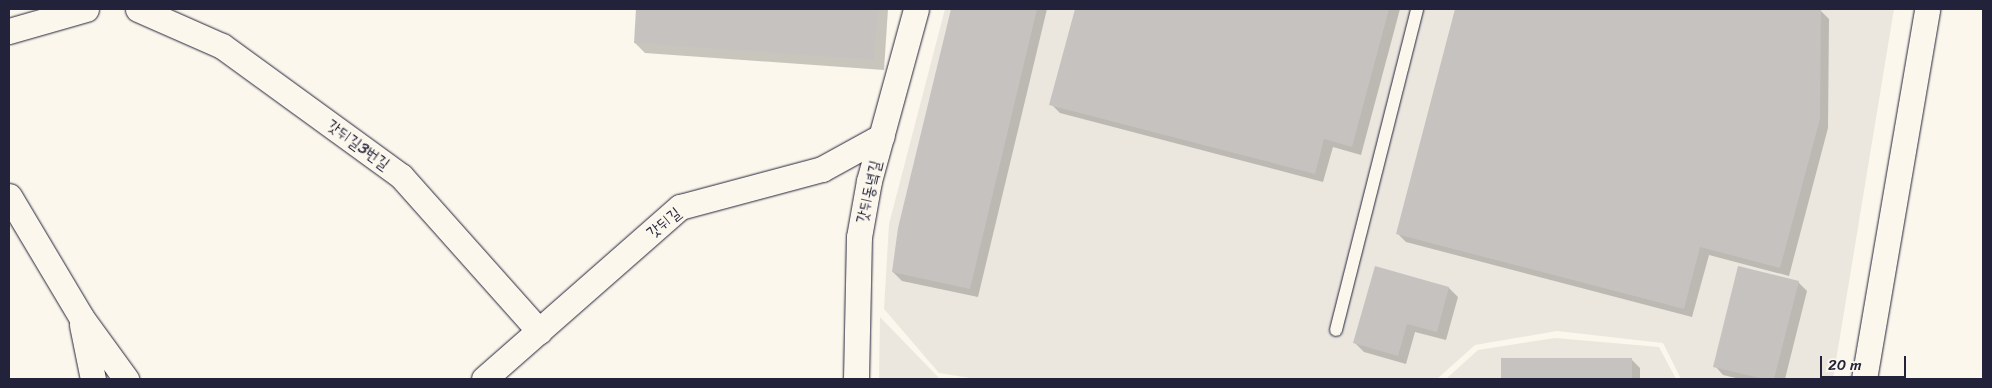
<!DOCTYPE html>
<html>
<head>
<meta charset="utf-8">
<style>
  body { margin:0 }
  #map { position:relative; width:1992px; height:388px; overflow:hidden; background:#fbf7ec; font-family:Sriracha,"Poor Story",sans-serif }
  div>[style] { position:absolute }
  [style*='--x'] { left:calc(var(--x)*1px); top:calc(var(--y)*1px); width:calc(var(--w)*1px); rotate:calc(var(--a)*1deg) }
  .built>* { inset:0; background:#ebe7df }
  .shadow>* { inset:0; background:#0003 }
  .building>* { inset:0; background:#c6c2c0; transform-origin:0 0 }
  .roads { filter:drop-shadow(0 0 1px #22223b) drop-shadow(0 0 1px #22223b) }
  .service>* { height:12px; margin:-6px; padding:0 6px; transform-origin:6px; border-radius:6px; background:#fbf7ec }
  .minor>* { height:25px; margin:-12.5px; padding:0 12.5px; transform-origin:12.5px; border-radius:12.5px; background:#fbf7ec }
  span { translate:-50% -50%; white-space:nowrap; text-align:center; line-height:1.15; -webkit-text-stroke:4px #fbf7ec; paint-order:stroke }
  .street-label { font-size:16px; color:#22223b }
  .frame { position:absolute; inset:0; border:10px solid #22223b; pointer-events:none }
  .scale { position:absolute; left:1820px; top:356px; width:86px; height:22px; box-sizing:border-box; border:2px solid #22223b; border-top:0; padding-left:6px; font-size:15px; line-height:18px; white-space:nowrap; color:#22223b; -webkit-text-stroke:4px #fbf7ec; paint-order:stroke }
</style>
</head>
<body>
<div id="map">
  <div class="built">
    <div style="clip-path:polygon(945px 9px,1894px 9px,1833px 379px,1681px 379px,1663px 343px,1557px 331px,1475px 345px,1437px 379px,976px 379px,939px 373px,884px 309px,889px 224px)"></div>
    <div style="clip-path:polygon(880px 317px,939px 378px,945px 379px,879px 379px)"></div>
    <div style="clip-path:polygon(1555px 338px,1659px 347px,1676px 379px,1446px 379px,1478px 350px)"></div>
  </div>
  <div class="shadow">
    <div style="clip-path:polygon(638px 9px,888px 9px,884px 70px,645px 53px,635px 43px)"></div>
    <div style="clip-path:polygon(952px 9px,1047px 9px,978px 297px,902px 281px,893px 272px,899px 228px)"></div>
    <div style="clip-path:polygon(1076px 9px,1400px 9px,1361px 155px,1333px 147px,1323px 182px,1060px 113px,1051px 104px)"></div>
    <div style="clip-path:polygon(1457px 9px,1820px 10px,1829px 19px,1828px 128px,1789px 276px,1709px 255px,1692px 317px,1406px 242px,1397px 233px)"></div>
    <div style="clip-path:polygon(1376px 268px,1449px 288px,1458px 297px,1446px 340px,1415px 332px,1406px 364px,1364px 352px,1355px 343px)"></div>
    <div style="clip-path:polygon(1798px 282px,1807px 291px,1785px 379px,1740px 379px,1723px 375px,1715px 366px)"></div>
    <div style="clip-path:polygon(1503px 359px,1631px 359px,1640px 368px,1640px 379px,1503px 379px)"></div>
  </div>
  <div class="building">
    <div style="clip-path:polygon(636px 9px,878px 9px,874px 60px,634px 43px)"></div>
    <div style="clip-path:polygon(951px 9px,1037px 9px,970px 289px,892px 272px,898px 228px)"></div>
    <div style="clip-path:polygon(1075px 9px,1389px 9px,1352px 147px,1324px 139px,1315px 174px,1049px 105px)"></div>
    <div style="clip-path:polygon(1455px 9px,1821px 9px,1820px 119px,1780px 268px,1700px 247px,1684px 309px,1396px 234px)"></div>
    <div style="clip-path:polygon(1375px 266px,1449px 287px,1437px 332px,1407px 324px,1398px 356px,1353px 343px)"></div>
    <div style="clip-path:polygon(1738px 266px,1799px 281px,1774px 379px,1764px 379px,1713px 367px)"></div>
    <div style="left:1501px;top:358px;width:131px;height:21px"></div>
  </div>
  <div class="roads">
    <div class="service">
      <div style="--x:1336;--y:330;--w:331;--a:-75.8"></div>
    </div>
    <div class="minor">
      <div style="--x:138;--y:9;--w:92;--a:23.8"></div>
      <div style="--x:222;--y:46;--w:221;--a:36"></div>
      <div style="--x:401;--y:176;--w:208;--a:48.3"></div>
      <div style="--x:9;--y:31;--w:80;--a:-15.9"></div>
      <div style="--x:9;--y:196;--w:141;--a:59.2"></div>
      <div style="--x:81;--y:317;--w:77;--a:54"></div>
      <div style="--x:82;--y:325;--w:55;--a:78.5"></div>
      <div style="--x:484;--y:379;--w:261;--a:-41.3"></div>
      <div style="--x:680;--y:207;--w:147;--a:-15"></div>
      <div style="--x:822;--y:169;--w:68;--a:-28.8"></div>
      <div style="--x:856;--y:379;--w:142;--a:-88.8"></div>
      <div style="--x:859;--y:237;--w:57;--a:-79.9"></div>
      <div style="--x:869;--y:181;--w:178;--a:-74.7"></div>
      <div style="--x:1864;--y:379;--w:375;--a:-80.3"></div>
    </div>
  </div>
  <div class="street-label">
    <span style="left:358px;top:145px;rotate:36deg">갓뒤길3번길</span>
    <span style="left:869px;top:192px;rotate:-77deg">갓뒤동녘길</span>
    <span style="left:664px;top:223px;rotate:-39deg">갓뒤길</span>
  </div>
  <div class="frame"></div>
  <div class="scale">20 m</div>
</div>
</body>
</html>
